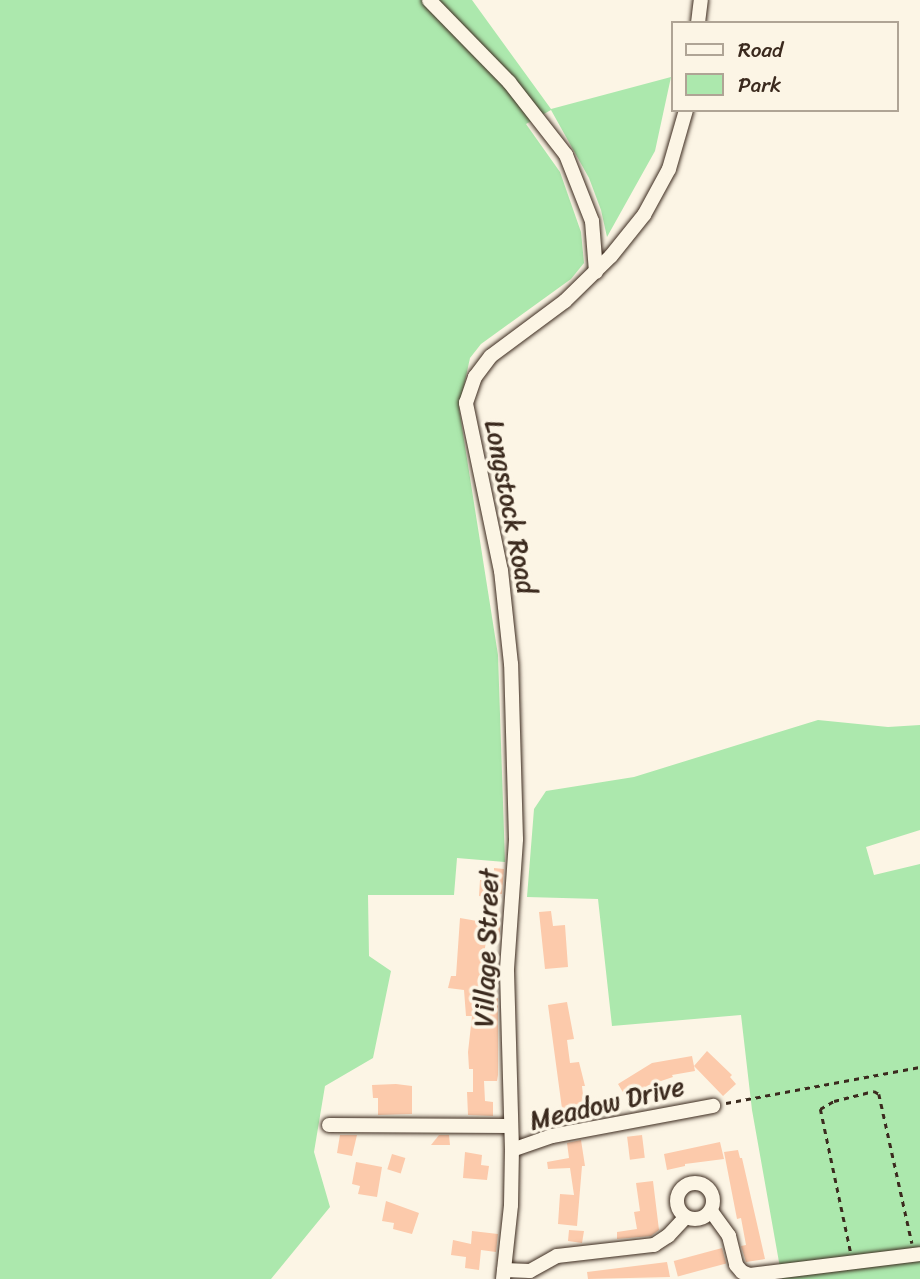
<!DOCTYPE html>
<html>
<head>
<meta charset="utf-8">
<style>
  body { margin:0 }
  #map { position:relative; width:920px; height:1279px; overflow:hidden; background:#fcf5e5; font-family:Sriracha,sans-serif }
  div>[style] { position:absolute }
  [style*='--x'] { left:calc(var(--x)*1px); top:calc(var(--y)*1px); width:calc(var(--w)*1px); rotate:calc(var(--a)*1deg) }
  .green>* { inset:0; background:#ace8ad }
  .building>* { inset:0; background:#fccaab; transform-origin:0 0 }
  .path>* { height:2.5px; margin-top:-1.25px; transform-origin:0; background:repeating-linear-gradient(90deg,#3b2a1e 0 5px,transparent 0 10px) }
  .roads { filter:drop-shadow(0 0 2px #3b2a1e) drop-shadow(0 0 2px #3b2a1e) }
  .minor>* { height:14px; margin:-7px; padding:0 7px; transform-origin:7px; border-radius:7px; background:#fcf5e5 }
  .minor>.ring { margin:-7px; padding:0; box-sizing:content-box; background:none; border:14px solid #fcf5e5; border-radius:50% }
  span { translate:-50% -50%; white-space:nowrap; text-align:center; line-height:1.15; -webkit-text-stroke:7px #fcf5e5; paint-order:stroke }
  .street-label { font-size:26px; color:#3b2a1e }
  .legend { position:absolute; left:671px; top:21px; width:228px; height:91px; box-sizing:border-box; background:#fcf5e5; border:2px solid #afa495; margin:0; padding:9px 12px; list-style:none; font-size:21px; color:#3b2a1e }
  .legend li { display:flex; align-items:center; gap:14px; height:35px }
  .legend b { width:35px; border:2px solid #afa495 }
</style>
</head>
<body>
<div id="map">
  <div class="green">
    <div style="clip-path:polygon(0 0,472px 0,551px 109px,671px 77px,655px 151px,607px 237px,601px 210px,589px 178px,551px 110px,526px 124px,560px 172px,581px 232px,584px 263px,571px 279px,481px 344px,470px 358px,459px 408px,498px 655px,505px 862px,457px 858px,454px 895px,368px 895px,369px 956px,391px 971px,373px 1058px,325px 1086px,314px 1152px,330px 1207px,271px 1279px,0 1279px)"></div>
    <div style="clip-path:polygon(818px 720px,888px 727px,920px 725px,920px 830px,866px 847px,874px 875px,920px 864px,920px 1279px,782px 1279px,752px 1110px,741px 1015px,612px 1026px,598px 899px,527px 897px,534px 809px,546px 791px,634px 777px)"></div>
  </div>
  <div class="building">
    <div style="clip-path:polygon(494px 868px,504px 869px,502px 894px,492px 893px,491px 898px,479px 896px,480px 880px,494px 881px)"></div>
    <div style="clip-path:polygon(551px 911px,553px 926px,565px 925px,568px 967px,545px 969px,539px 912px)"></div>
    <div style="clip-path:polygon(460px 918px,500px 925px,500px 938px,487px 936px,478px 989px,490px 991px,491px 998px,498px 998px,498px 1075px,497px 1081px,484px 1081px,485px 1101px,493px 1102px,493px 1116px,468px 1115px,467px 1092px,473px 1092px,473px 1069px,469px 1069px,468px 1052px,472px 1016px,466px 1016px,464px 990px,448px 988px,451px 976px,456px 976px)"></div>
    <div style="clip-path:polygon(567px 1002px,574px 1039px,567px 1040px,570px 1063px,579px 1062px,585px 1086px,582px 1086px,585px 1113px,563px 1116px,548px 1005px)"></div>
    <div style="clip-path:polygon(707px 1051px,732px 1075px,730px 1077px,736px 1084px,723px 1096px,694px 1066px)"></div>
    <div style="clip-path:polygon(692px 1056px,695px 1071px,672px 1075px,673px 1077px,649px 1085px,627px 1099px,618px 1084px,652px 1063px)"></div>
    <div style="clip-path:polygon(396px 1084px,412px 1086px,412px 1114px,378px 1115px,378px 1098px,373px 1098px,372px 1085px)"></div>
    <div style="clip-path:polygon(340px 1135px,357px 1135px,352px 1156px,337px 1153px)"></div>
    <div style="clip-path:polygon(439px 1135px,449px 1135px,450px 1145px,431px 1145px)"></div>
    <div style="left:642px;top:1135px;width:23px;height:15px;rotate:83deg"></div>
    <div style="clip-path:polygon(581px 1140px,585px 1166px,582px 1166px,577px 1226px,558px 1224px,560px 1194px,574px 1195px,570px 1168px,548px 1169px,547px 1162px,569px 1158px,567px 1143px)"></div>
    <div style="clip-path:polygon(720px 1142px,724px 1159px,685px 1164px,685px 1166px,667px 1170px,664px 1154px)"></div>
    <div style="clip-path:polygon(738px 1150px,740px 1158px,742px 1158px,765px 1259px,746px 1262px,741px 1246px,746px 1245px,741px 1218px,737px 1219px,724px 1152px)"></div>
    <div style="clip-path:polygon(465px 1152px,482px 1155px,481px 1165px,489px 1166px,487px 1180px,463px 1178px)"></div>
    <div style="left:392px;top:1154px;width:14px;height:16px;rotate:17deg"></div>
    <div style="clip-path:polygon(356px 1162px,382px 1167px,377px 1197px,358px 1194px,360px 1186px,352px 1184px)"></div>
    <div style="clip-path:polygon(653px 1181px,659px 1230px,651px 1236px,617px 1239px,617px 1232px,637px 1229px,634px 1212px,640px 1211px,636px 1183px)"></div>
    <div style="clip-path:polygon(386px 1201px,419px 1213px,412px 1234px,393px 1229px,394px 1223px,382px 1221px)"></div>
    <div style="clip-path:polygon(569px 1230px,584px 1231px,582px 1243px,568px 1241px)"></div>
    <div style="clip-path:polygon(472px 1231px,498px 1234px,496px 1252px,481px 1250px,479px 1270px,465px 1268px,466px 1257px,451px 1255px,453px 1240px,471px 1244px)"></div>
    <div style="left:722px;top:1248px;width:16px;height:50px;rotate:75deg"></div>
    <div style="clip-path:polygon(667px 1262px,670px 1277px,588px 1279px,587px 1272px)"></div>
  </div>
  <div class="path">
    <div style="--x:726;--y:1103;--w:197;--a:-10.5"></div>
    <div style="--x:850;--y:1251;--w:145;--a:-101.9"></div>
    <div style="--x:820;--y:1109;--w:16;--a:-30"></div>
    <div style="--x:834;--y:1101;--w:41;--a:-14"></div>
    <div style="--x:874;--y:1091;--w:6;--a:31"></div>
    <div style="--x:879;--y:1094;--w:153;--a:77.5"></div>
  </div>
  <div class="roads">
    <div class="minor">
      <div style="--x:429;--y:0;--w:115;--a:45.7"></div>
      <div style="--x:509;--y:82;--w:93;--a:52"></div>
      <div style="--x:566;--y:155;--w:71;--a:68.5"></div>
      <div style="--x:592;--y:221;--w:51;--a:85.5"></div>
      <div style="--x:698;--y:23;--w:23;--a:-83"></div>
      <div style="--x:329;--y:1125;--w:182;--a:0.3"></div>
      <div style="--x:512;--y:1150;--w:42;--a:-19.3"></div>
      <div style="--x:552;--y:1136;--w:164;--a:-10.6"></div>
      <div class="ring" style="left:677px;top:1183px;width:22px;height:22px"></div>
      <div style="--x:711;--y:1211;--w:31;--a:54"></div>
      <div style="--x:729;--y:1236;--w:30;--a:76"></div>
      <div style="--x:736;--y:1265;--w:9;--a:49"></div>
      <div style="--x:742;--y:1272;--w:9;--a:21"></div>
      <div style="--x:750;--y:1275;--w:171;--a:-7"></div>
      <div style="--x:504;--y:1270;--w:26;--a:2"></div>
      <div style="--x:530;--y:1271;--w:31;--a:-29"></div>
      <div style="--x:557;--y:1256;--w:98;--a:-6.5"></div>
      <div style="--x:654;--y:1245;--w:17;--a:-33"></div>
      <div style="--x:668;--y:1236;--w:26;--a:-47"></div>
      <div style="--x:503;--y:1279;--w:74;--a:-83.8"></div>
      <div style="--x:511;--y:1205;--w:55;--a:-89"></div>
      <div style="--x:512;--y:1150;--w:181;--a:-91.6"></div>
      <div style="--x:507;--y:969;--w:130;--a:-86"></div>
      <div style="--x:516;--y:839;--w:175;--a:-91.6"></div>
      <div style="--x:511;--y:664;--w:94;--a:-96.1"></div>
      <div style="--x:501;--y:571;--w:172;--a:-101.8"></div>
      <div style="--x:466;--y:403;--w:28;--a:-71"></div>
      <div style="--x:475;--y:377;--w:26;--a:-53"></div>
      <div style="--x:491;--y:356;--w:92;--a:-36.6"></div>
      <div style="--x:565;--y:301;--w:64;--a:-44.4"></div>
      <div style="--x:611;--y:256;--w:53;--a:-51.2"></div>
      <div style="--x:644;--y:215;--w:52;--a:-61.5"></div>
      <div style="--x:669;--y:169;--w:61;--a:-73.9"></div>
    </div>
  </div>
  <div class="street-label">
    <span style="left:510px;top:507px;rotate:79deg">Longstock Road</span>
    <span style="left:487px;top:948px;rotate:-88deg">Village Street</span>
    <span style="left:607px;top:1104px;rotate:-13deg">Meadow Drive</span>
  </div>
  <ul class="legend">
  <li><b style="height:9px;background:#fcf5e5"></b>Road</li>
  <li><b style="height:19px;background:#ace8ad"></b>Park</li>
  </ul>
</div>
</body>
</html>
